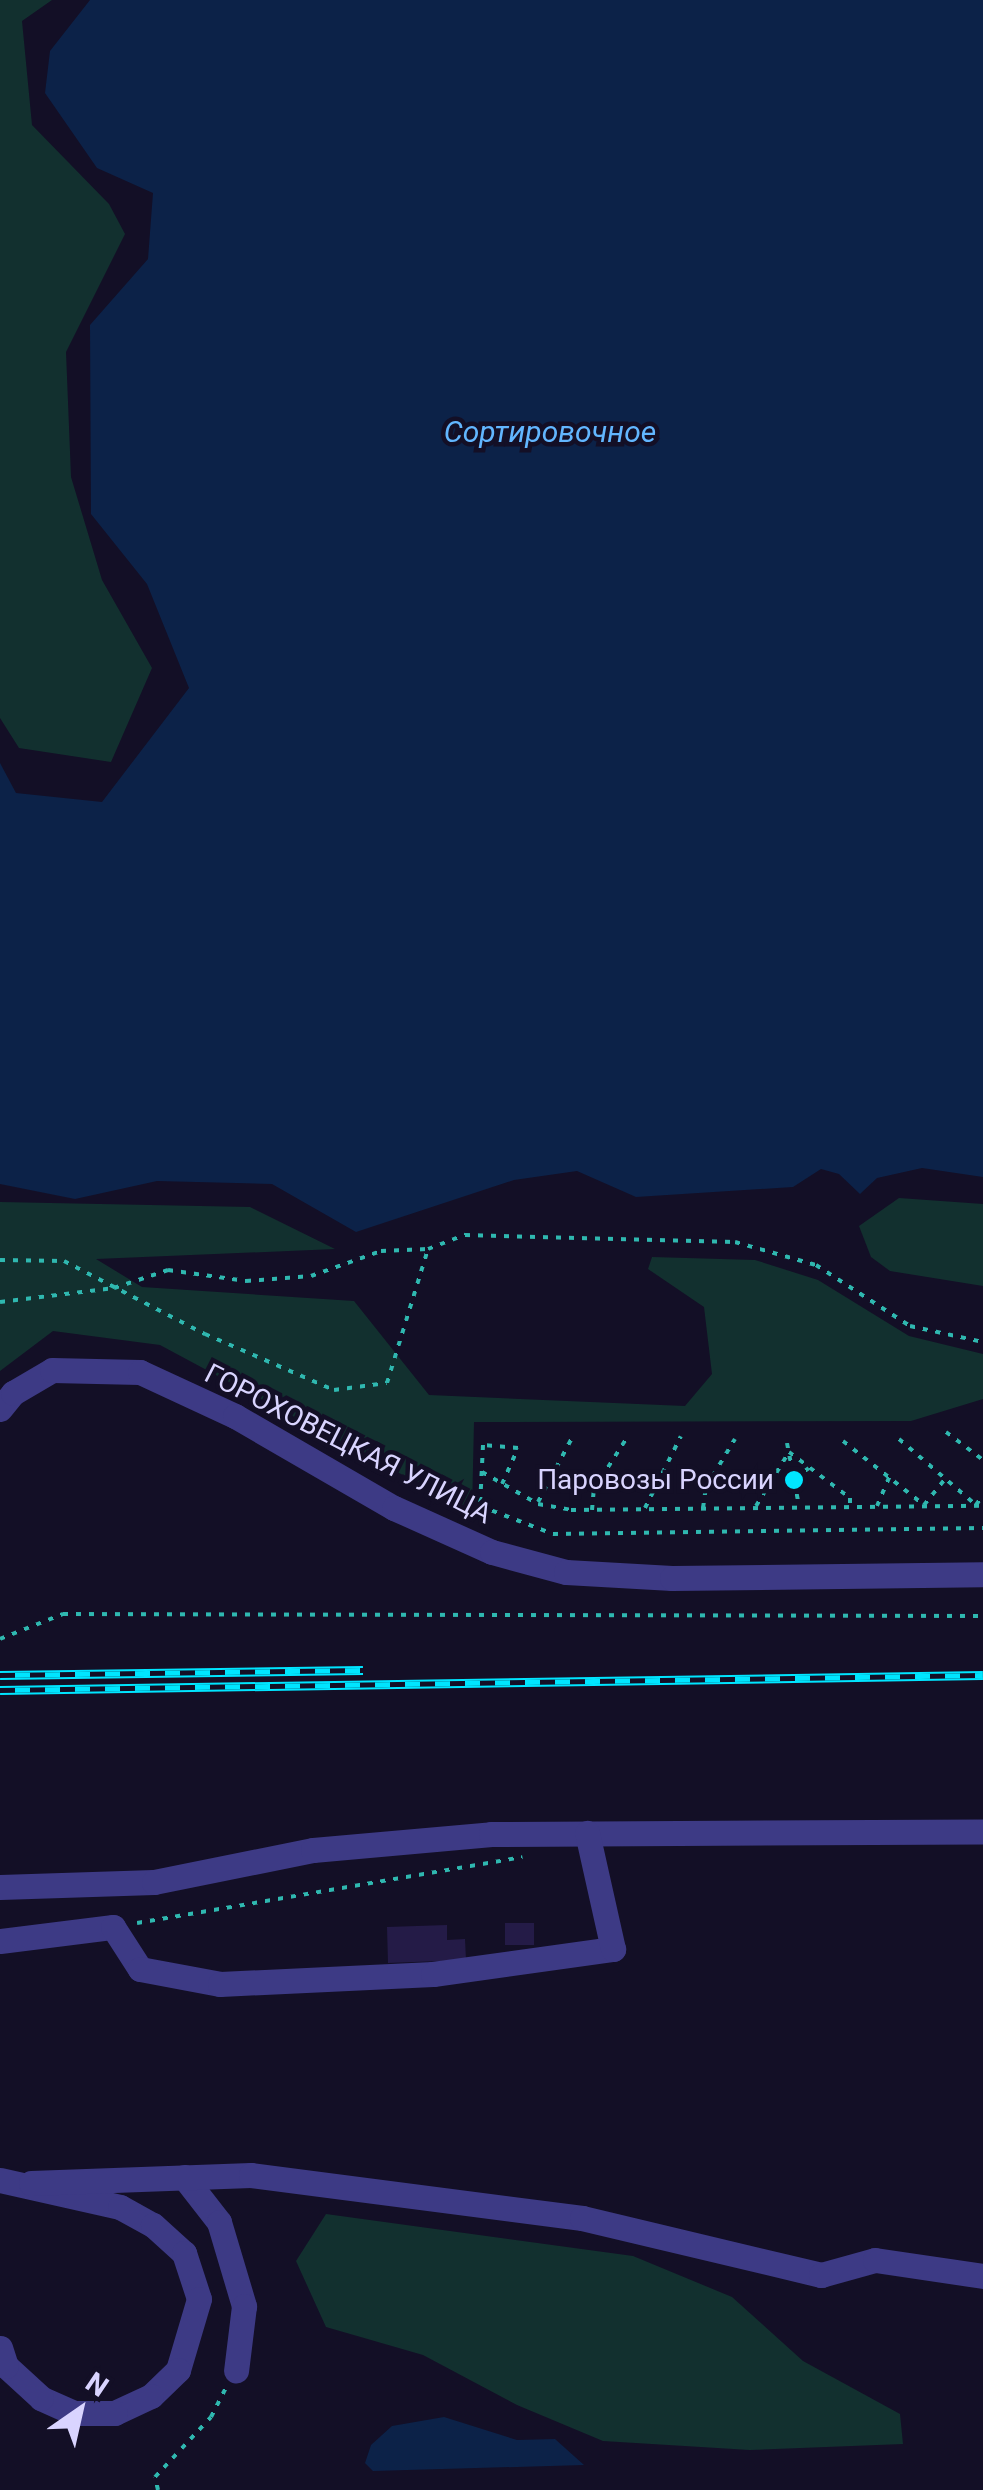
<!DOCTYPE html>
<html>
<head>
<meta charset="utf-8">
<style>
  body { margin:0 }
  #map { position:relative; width:983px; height:2490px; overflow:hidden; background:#130f26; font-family:Roboto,sans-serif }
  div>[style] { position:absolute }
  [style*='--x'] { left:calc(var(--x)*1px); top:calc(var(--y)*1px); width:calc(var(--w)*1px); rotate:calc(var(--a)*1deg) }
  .green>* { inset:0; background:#12302f }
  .water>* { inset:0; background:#0c2248 }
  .building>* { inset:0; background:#241b47; transform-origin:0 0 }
  .path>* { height:4px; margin-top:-2px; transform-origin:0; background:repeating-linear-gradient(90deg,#2fb8b0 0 5px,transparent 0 13px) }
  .minor>* { height:25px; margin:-12.5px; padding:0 12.5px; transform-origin:12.5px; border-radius:12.5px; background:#3d3a85 }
  .rail>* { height:9px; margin-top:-4.5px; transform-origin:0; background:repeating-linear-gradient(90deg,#130f26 0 15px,#00e5ff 0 30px); box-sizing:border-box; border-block:2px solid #00e5ff }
  .dots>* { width:28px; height:28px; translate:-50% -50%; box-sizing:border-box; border:5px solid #130f26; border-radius:50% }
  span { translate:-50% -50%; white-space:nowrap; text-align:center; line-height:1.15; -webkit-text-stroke:9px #130f26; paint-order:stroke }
  .street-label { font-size:28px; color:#d9d4ff }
  .poi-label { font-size:28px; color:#d9d4ff }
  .right { translate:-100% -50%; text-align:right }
  .water-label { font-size:30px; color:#62b6ff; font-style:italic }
  .north { position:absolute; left:30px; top:2360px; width:100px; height:100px; -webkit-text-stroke:8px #130f26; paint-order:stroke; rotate:34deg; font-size:28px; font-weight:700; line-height:40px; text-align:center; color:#d9d4ff }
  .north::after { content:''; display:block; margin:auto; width:35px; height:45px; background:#d9d4ff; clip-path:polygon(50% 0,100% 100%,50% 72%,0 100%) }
</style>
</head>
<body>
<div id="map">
  <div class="green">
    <div style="clip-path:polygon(0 0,52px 0,22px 21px,32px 125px,109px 204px,125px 234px,66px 352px,71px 477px,102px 580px,152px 668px,111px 762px,19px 748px,0 718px)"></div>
    <div style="clip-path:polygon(899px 1198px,983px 1204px,983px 1286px,890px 1271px,871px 1257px,859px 1226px)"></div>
    <div style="clip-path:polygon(0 1202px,250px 1207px,335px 1249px,96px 1259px,142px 1287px,354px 1301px,429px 1395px,685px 1406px,712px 1374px,704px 1307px,648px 1269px,652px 1257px,755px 1260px,818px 1280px,909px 1336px,983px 1354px,983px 1399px,911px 1421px,474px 1422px,472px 1512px,160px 1345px,53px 1331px,0 1371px)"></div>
    <div style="clip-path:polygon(326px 2214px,633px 2256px,732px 2297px,803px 2361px,900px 2414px,903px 2444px,750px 2450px,603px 2441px,517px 2405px,423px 2355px,326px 2327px,296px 2261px)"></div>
  </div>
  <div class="water">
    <div style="clip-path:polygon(90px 0,983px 0,983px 1177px,922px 1168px,877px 1178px,860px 1194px,839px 1174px,821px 1169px,793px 1187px,636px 1197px,577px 1171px,514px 1180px,356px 1232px,272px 1184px,157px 1181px,75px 1199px,0 1184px,0 763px,16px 793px,102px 802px,189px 688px,147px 584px,91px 514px,90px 325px,148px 259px,153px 193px,97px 168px,45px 93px,50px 51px)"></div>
    <div style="clip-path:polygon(444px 2417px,517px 2440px,555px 2439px,584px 2465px,373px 2471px,365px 2463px,371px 2445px,392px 2426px)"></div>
  </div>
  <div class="building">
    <div style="left:505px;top:1923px;width:29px;height:22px"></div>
    <div style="clip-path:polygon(447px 1925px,447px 1940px,465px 1939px,466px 1960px,388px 1963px,387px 1927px)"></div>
  </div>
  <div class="path">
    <div style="--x:0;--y:1260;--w:64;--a:0.9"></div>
    <div style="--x:64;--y:1261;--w:159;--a:27.4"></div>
    <div style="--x:205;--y:1334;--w:141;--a:23.5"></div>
    <div style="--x:334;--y:1390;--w:53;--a:-7.5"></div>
    <div style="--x:387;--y:1383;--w:140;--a:-73"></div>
    <div style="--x:428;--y:1249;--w:40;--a:-21"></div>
    <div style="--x:465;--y:1235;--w:270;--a:1.5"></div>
    <div style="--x:735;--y:1242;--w:84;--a:15.9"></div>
    <div style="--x:816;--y:1265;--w:112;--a:33"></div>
    <div style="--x:910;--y:1326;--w:75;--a:12.4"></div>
    <div style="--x:0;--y:1302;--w:115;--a:-7"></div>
    <div style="--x:114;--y:1288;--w:57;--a:-18.4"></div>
    <div style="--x:168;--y:1270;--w:79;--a:8"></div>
    <div style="--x:246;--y:1281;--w:65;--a:-4.4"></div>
    <div style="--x:311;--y:1276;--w:74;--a:-19.7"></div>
    <div style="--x:381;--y:1251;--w:47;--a:-2.4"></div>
    <div style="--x:946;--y:1432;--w:46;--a:37.1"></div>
    <div style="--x:899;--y:1439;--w:101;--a:40.6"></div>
    <div style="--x:976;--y:1505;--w:12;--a:-55"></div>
    <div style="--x:843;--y:1441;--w:103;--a:38.3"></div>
    <div style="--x:924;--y:1505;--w:36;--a:-51"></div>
    <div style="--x:787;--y:1443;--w:64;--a:79.2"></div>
    <div style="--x:482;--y:1472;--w:64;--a:29.7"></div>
    <div style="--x:538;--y:1504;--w:34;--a:10"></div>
    <div style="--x:571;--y:1510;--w:412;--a:-0.6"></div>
    <div style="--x:771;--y:1478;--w:24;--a:0"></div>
    <div style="--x:795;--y:1478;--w:17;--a:-36"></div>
    <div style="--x:502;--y:1484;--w:39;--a:-66"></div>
    <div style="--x:518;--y:1448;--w:35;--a:-175"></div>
    <div style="--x:483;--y:1445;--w:61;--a:92.8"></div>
    <div style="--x:480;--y:1506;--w:78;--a:21"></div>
    <div style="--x:553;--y:1534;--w:430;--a:-0.8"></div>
    <div style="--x:538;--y:1502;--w:75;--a:-62.1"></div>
    <div style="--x:756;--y:1506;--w:63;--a:-58.6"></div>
    <div style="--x:789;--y:1452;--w:76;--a:37"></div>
    <div style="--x:850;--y:1498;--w:8;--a:90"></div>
    <div style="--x:877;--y:1506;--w:33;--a:-67"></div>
    <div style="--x:645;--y:1508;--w:80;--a:-63.4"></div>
    <div style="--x:703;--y:1508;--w:21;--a:-82"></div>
    <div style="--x:706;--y:1487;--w:56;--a:-58.9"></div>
    <div style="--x:592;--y:1510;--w:21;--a:-85"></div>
    <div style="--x:594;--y:1489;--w:63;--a:-57.3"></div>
    <div style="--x:0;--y:1639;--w:68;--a:-21.6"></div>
    <div style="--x:63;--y:1614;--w:920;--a:0.12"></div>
    <div style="--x:137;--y:1923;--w:391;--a:-9.7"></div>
    <div style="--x:158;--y:2490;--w:13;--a:-103"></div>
    <div style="--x:155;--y:2477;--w:82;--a:-47"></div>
    <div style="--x:211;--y:2417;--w:33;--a:-63"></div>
  </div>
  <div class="minor">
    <div style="--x:0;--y:1409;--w:21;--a:-51"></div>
    <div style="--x:13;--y:1393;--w:45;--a:-30.5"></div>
    <div style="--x:52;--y:1370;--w:88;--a:1.3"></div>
    <div style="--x:140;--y:1372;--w:105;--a:24.9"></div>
    <div style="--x:235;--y:1416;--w:184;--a:30.1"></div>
    <div style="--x:394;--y:1508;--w:107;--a:24.2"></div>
    <div style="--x:492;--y:1552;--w:77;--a:15.1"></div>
    <div style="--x:566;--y:1572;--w:106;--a:3.2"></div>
    <div style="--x:672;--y:1578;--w:311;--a:-0.7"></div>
    <div style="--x:0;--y:1887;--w:154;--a:-1.9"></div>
    <div style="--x:154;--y:1882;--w:162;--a:-11.4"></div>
    <div style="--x:313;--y:1850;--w:179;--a:-5.1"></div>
    <div style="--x:491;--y:1834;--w:492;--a:-0.3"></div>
    <div style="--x:0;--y:1941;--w:114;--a:-7.1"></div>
    <div style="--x:113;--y:1927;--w:50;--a:57.3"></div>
    <div style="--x:140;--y:1969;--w:81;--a:10.6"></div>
    <div style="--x:220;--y:1984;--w:213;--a:-2.7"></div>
    <div style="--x:433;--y:1974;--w:182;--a:-7.9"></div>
    <div style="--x:613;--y:1949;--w:119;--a:-102.6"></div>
    <div style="--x:184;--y:2177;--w:57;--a:52.1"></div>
    <div style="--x:219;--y:2222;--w:88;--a:73.4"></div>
    <div style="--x:244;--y:2306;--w:65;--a:97"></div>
    <div style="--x:0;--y:2180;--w:123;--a:12.7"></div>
    <div style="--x:120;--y:2207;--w:38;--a:29"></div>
    <div style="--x:153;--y:2225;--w:42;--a:42.1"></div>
    <div style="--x:184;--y:2253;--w:48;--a:71.9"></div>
    <div style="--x:199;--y:2299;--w:74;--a:106.5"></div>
    <div style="--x:178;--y:2370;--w:37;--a:136"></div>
    <div style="--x:151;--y:2396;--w:40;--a:155"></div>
    <div style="--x:115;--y:2413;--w:41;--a:180"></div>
    <div style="--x:74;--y:2413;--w:36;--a:-156"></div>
    <div style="--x:41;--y:2398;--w:47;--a:-137.6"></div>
    <div style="--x:6;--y:2366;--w:19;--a:-108"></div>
    <div style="--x:31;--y:2183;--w:220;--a:-2.1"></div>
    <div style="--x:251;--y:2175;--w:334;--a:7.4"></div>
    <div style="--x:582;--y:2218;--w:246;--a:13.4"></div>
    <div style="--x:821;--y:2275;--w:56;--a:-15.5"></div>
    <div style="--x:875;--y:2260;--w:109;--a:8.4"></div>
  </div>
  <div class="rail">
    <div style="--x:0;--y:1675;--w:363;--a:-0.8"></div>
    <div style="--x:0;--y:1690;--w:983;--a:-0.87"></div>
  </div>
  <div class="dots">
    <div style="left:794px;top:1480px;background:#00e5ff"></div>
  </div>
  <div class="street-label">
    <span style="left:348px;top:1444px;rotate:27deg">ГОРОХОВЕЦКАЯ УЛИЦА</span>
  </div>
  <div class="poi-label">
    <span class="right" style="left:774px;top:1480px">Паровозы России</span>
  </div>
  <div class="water-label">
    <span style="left:550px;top:432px">Сортировочное</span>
  </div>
  <div class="north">N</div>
</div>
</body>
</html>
